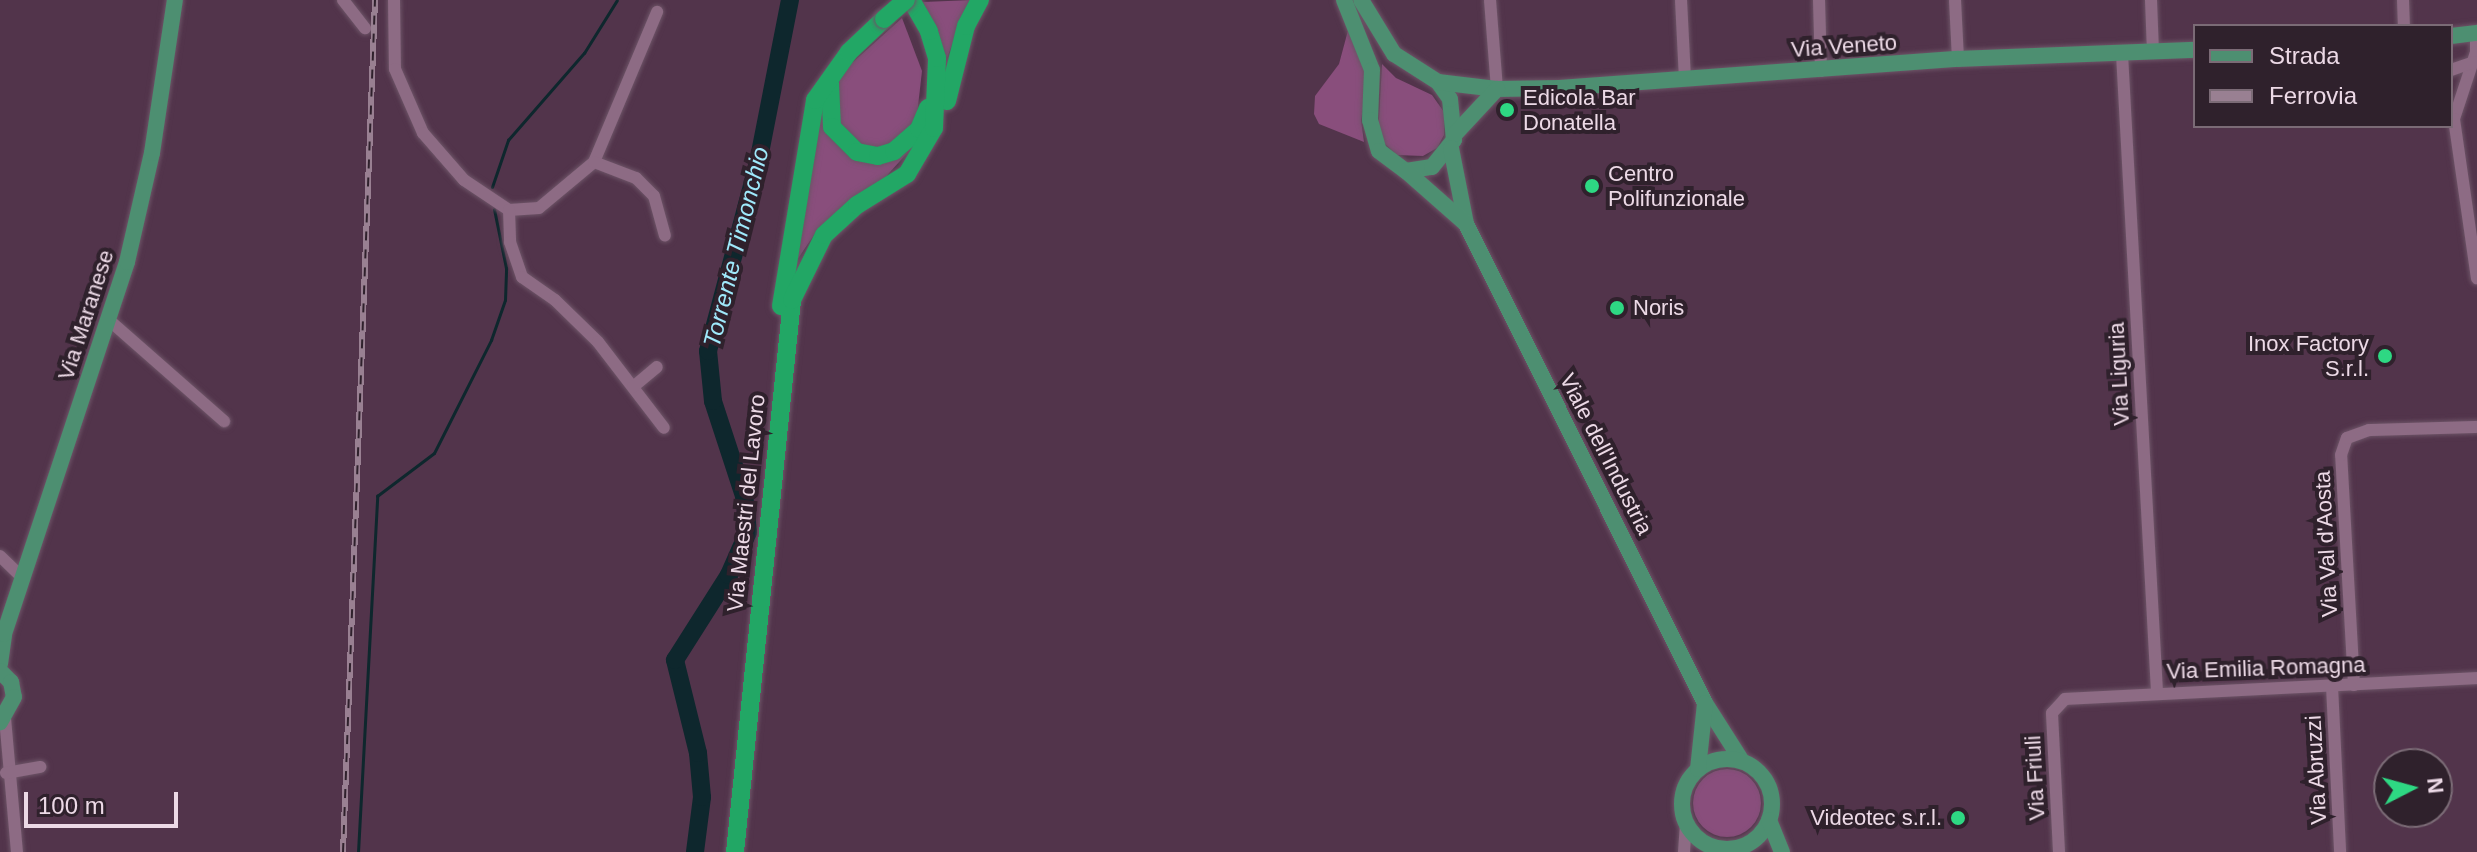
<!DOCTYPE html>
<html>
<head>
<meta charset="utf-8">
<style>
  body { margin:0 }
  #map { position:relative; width:2477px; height:852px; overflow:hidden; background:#52344b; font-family:Arial,sans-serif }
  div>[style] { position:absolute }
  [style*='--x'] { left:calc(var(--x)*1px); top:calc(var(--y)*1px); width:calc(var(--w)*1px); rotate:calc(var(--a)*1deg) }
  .green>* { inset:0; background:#894e7c }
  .round { border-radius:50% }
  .stream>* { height:3px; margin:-1.5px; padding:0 1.5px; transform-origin:1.5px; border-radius:1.5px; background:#0e272d }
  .river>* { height:18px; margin:-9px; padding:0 9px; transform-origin:9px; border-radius:9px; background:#0e272d }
  .roads { filter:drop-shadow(0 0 2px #6d5467) drop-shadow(0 0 2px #6d5467) }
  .minor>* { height:12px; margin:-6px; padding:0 6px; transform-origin:6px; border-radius:6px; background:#8d6b84 }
  .major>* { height:16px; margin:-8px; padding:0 8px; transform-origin:8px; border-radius:8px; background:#4d8f71 }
  .major>.ring { margin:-8px; padding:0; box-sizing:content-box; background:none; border:16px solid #4d8f71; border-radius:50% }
  .highway>* { height:18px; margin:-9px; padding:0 9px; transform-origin:9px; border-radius:9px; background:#22a765 }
  .rail>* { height:6px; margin-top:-3px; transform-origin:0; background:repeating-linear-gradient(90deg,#2f212c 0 9px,#998092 0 18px); box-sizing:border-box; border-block:2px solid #998092 }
  .bridges { filter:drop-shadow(0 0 2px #6d5467) drop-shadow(0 0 2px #6d5467) }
  .highway-bridge>* { height:18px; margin:-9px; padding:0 9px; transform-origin:9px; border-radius:9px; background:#22a765 }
  .dots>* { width:22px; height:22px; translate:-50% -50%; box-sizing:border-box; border:4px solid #2f212c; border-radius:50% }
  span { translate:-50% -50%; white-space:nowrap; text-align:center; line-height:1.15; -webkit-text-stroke:8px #2f212c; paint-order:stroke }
  .street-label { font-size:22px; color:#ecd9e6 }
  .poi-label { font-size:22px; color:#ecd9e6 }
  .left { translate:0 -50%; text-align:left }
  .right { translate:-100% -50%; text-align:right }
  .water-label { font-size:24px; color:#9fe9fb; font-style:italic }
  .legend { position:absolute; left:2193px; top:24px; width:260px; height:104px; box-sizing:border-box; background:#2f212c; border:2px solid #7b6b76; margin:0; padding:10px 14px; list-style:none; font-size:24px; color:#ecd9e6 }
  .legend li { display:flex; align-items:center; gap:16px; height:40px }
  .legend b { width:40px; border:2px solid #7b6b76 }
  .north { position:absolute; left:2373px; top:748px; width:80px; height:80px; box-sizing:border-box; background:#2f212c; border:2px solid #7b6b76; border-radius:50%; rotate:84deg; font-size:22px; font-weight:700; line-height:32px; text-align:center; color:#ecd9e6 }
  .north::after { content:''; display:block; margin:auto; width:28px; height:36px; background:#2ed883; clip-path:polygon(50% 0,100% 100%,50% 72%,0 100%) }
  .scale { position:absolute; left:24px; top:792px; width:154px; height:36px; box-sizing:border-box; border:4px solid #ecd9e6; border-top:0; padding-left:10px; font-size:24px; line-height:28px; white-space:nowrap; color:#ecd9e6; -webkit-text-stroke:6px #2f212c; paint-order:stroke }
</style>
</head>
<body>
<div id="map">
  <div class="green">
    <div style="clip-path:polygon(972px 0,962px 19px,947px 58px,923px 2px)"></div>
    <div style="clip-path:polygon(902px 18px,922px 71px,917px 115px,906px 132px,889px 144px,874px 149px,857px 145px,835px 120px,838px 82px,852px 63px)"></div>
    <div style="clip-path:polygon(1350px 23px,1368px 80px,1361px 120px,1364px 142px,1319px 124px,1314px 114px,1315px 96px,1339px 64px)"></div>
    <div style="clip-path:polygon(1382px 64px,1396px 78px,1432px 95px,1444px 112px,1444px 135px,1437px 148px,1423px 156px,1397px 155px,1378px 137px)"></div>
    <div style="clip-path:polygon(819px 106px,828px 134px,892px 159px,908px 152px,882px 181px,818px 229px,797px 260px)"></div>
    <div class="round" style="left:1693px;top:769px;width:68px;height:68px"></div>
  </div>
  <div class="stream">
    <div style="--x:492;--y:187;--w:50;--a:-71.2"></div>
    <div style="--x:508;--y:140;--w:116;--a:-48.9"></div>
    <div style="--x:584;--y:53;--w:62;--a:-58.1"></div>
    <div style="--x:358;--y:852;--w:357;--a:-86.9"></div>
    <div style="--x:377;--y:496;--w:71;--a:-37"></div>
    <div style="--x:434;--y:453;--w:127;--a:-63.2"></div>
    <div style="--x:491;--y:340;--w:42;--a:-70.7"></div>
    <div style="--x:505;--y:300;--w:32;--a:-88"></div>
    <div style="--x:506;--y:268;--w:60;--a:-101.5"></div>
  </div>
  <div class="river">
    <div style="--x:695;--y:852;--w:55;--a:-82.7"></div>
    <div style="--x:702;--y:797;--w:44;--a:-95.2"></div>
    <div style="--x:698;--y:753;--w:96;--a:-103.9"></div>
    <div style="--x:675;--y:660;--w:101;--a:-57.6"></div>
    <div style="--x:729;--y:575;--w:47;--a:-66.2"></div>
    <div style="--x:748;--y:532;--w:36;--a:-96"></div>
    <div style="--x:744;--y:496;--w:100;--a:-108.1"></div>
    <div style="--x:713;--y:401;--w:50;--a:-95.7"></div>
    <div style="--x:708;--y:351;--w:195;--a:-75.1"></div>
    <div style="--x:758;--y:163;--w:166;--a:-78.9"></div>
  </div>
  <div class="roads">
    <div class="minor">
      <div style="--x:343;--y:0;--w:36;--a:52"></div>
      <div style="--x:394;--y:0;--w:69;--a:89.2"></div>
      <div style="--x:395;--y:69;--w:70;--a:66.4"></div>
      <div style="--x:423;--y:133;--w:62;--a:48.9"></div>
      <div style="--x:464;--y:180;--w:54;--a:33.7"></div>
      <div style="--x:509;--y:210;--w:30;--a:-4"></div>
      <div style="--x:539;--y:208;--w:72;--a:-39.9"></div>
      <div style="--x:594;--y:162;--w:163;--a:-67.2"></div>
      <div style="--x:1490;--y:0;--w:89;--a:85.5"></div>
      <div style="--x:1681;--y:0;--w:78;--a:87.1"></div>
      <div style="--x:1819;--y:0;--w:71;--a:88.4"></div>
      <div style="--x:1955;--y:0;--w:59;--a:87.1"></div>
      <div style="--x:2151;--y:0;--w:51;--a:87.8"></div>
      <div style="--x:2403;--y:0;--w:26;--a:88"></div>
      <div style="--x:2476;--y:33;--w:19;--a:90"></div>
      <div style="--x:2476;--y:52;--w:71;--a:108.2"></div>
      <div style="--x:2454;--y:119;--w:161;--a:81.8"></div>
      <div style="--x:2122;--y:54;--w:640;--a:86.86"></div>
      <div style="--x:2451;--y:70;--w:24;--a:-19"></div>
      <div style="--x:594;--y:162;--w:45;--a:20.9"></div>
      <div style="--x:636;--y:178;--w:25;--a:45"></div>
      <div style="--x:654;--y:196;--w:41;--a:74.6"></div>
      <div style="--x:509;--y:210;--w:32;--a:88"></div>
      <div style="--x:510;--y:242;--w:37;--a:71"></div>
      <div style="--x:522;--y:277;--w:40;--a:34.9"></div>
      <div style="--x:555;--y:300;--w:60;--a:44.3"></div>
      <div style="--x:598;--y:342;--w:108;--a:52.5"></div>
      <div style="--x:110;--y:321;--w:152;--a:41.3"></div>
      <div style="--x:633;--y:387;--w:31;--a:-40"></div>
      <div style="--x:0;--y:556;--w:30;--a:44"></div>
      <div style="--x:2354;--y:685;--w:230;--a:-93.2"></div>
      <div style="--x:2341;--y:455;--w:18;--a:-71"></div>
      <div style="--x:2347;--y:438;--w:23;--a:-20"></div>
      <div style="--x:2369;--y:430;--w:108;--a:-1.6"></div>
      <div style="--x:2332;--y:686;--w:166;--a:87.2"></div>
      <div style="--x:5;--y:718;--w:135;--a:84.9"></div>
      <div style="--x:6;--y:773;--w:35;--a:-10"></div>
      <div style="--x:1684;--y:852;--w:29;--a:-86"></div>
      <div style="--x:1719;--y:852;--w:6;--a:-31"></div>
      <div style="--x:2059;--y:852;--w:139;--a:-92.9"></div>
      <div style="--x:2052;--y:713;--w:19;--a:-47"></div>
      <div style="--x:2065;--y:699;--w:413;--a:-2.9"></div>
    </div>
    <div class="major">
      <div style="--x:1344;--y:0;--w:75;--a:68.2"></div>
      <div style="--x:1372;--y:70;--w:50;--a:92.3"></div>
      <div style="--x:1370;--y:120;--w:32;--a:74"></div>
      <div style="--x:1379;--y:151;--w:34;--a:37"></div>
      <div style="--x:1406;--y:171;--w:26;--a:-9"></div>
      <div style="--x:1432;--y:167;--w:35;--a:-51"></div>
      <div style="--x:1454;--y:140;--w:41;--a:-95.6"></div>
      <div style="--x:1450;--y:99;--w:21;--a:-125"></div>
      <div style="--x:1438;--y:82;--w:52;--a:-147.5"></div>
      <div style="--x:1394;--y:54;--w:63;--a:-121.4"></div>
      <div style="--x:2451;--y:36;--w:26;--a:-7"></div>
      <div style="--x:1438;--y:82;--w:59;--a:6.8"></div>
      <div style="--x:1497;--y:89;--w:62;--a:-0.9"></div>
      <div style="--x:1559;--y:88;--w:400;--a:-4.2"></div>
      <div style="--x:1958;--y:59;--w:237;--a:-2.2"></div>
      <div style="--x:1455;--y:134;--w:62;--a:-47"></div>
      <div style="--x:1451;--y:148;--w:77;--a:78.8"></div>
      <div style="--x:1466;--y:224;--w:535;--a:63.48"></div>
      <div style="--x:1705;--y:703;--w:69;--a:57.5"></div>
      <div style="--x:1406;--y:171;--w:79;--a:41.4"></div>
      <div style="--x:0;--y:664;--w:30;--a:-82"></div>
      <div style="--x:4;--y:634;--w:392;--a:-71.7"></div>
      <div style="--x:127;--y:262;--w:112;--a:-77.1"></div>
      <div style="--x:152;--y:153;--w:155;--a:-81.5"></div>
      <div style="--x:0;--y:671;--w:16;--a:45"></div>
      <div style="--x:11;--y:682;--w:15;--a:79"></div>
      <div style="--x:14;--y:697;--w:29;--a:119"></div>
      <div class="ring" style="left:1682px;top:759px;width:74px;height:74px"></div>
      <div style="--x:1698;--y:769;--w:66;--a:-83.9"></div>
      <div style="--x:1769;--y:820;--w:35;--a:68"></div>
    </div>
    <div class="highway">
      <div style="--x:830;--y:83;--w:44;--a:87.4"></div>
      <div style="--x:832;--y:127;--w:35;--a:45"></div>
      <div style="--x:857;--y:152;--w:21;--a:11"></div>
      <div style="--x:878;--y:156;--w:17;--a:-17"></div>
      <div style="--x:894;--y:151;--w:33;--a:-41"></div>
      <div style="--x:919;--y:129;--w:23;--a:-67"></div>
      <div style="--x:947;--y:101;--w:77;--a:-75.8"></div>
      <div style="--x:966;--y:26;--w:30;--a:-62"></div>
      <div style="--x:781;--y:306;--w:209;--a:-80.6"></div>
      <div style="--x:815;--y:100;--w:59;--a:-54.7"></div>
      <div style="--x:849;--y:52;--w:48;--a:-43.3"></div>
      <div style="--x:735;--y:852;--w:555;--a:-84.1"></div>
      <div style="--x:792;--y:300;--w:72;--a:-63.8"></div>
      <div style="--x:824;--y:235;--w:45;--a:-42.3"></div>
      <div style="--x:857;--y:205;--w:59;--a:-31.8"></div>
      <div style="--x:907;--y:174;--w:53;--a:-59.6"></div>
      <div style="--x:934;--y:128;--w:70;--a:-87.5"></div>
      <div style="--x:937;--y:58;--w:28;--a:-107"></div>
      <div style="--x:929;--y:31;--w:36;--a:-120"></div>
    </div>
  </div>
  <div class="rail">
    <div style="--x:343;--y:852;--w:853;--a:-87.85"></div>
  </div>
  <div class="bridges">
    <div class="highway-bridge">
      <div style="--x:884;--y:19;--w:29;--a:-41"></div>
    </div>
  </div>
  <div class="dots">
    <div style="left:1507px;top:110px;background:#2ed883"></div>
    <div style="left:1592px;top:186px;background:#2ed883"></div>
    <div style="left:1617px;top:308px;background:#2ed883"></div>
    <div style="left:2385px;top:356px;background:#2ed883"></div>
    <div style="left:1958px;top:818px;background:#2ed883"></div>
  </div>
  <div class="street-label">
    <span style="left:1844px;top:46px;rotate:-4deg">Via Veneto</span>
    <span style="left:86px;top:315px;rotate:-72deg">Via Maranese</span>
    <span style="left:2119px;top:374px;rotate:-93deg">Via Liguria</span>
    <span style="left:1606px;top:454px;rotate:63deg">Viale dell'Industria</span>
    <span style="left:746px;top:503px;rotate:-84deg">Via Maestri del Lavoro</span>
    <span style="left:2326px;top:544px;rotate:-93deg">Via Val d'Aosta</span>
    <span style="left:2266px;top:668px;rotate:-2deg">Via Emilia Romagna</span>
    <span style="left:2316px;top:770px;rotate:-93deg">Via Abruzzi</span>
    <span style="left:2035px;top:778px;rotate:-93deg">Via Friuli</span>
  </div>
  <div class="poi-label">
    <span class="left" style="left:1523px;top:110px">Edicola Bar<br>Donatella</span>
    <span class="left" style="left:1608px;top:186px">Centro<br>Polifunzionale</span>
    <span class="left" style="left:1633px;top:308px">Noris</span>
    <span class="right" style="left:2369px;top:356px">Inox Factory<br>S.r.l.</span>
    <span class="right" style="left:1942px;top:818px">Videotec s.r.l.</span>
  </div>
  <div class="water-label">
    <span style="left:736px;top:247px;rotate:-76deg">Torrente Timonchio</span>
  </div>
  <ul class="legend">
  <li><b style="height:10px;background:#4d8f71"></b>Strada</li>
  <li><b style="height:10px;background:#998092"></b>Ferrovia</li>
  </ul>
  <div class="north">N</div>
  <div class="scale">100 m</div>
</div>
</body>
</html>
